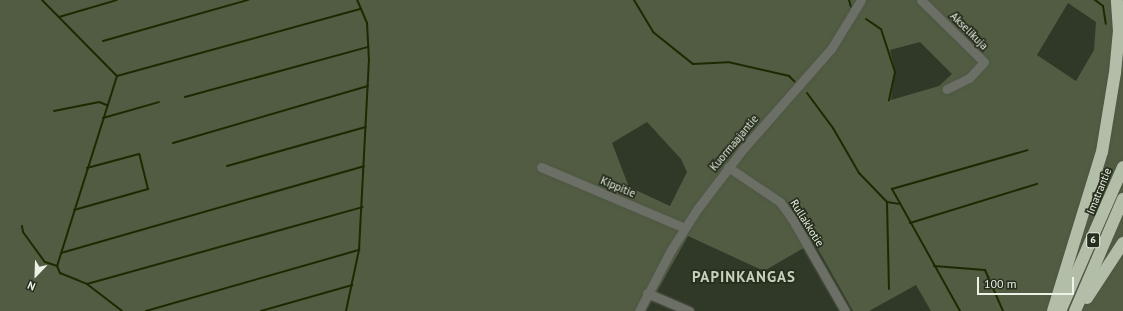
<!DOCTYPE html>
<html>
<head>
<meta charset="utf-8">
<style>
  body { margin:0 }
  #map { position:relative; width:1123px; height:311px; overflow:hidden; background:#303827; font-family:"PT Sans",sans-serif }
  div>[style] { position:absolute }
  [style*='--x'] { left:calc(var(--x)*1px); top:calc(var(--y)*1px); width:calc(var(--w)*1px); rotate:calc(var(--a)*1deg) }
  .green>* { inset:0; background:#515c42 }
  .stream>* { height:2px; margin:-1px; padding:0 1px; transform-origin:1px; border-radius:1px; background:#1b2a01 }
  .roads { filter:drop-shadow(0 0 1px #4e5646) drop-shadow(0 0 1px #4e5646) }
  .minor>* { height:9px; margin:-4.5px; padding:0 4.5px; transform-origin:4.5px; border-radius:4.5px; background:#6b6f66 }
  .highway>* { height:12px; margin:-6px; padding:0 6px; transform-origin:6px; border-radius:6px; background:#b3bea8 }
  span { translate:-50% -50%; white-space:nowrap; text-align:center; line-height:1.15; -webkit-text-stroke:3.5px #262e1d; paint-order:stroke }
  .shield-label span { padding:1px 3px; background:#262e1d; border:1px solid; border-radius:3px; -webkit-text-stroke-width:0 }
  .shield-label { font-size:10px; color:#edf2e7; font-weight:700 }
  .street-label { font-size:11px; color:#edf2e7 }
  .district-label { font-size:15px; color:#c6d0ba; font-weight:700; letter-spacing:1px }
  .north { position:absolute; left:16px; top:255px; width:40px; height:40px; -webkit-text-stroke:3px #262e1d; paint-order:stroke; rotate:203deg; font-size:11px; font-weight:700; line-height:16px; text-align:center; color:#edf2e7 }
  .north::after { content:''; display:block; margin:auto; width:14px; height:18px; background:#edf2e7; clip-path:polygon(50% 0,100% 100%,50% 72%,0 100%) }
  .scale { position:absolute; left:977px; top:277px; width:97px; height:18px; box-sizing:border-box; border:2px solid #edf2e7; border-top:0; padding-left:5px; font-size:12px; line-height:14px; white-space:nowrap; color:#edf2e7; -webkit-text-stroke:3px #262e1d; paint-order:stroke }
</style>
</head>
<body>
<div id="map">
  <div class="green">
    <div style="clip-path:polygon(evenodd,0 0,1123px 0,1123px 311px,931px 311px,916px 285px,869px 311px,853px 311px,814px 242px,764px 271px,688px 236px,646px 311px,0 311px,0 0,1068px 3px,1096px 22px,1094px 50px,1076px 81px,1037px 55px,1068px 3px,0 0,920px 42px,952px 74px,939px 86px,891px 100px,895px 70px,890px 50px,920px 42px,0 0,647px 122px,681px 159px,687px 172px,670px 206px,629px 187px,612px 143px,647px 122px)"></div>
  </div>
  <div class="stream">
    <div style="--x:42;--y:0;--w:107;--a:45.4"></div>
    <div style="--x:634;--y:0;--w:37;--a:59"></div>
    <div style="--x:653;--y:32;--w:51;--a:38.7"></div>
    <div style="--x:693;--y:64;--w:35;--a:-3"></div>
    <div style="--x:728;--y:62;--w:63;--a:12.9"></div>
    <div style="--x:789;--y:76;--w:8;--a:45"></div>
    <div style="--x:849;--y:0;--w:7;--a:74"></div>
    <div style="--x:1095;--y:0;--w:10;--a:37"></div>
    <div style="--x:1103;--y:6;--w:18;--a:81"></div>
    <div style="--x:59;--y:17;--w:60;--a:-16.3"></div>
    <div style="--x:866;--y:19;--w:18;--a:34"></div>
    <div style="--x:881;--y:29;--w:45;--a:72"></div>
    <div style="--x:895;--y:72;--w:29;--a:102"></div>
    <div style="--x:103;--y:41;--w:151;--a:-15.8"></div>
    <div style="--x:117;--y:76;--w:199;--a:107.5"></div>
    <div style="--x:57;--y:266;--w:8;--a:67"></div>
    <div style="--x:60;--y:273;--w:29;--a:22"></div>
    <div style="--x:87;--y:284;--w:44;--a:37.6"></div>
    <div style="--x:117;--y:76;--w:253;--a:-15.4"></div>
    <div style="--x:807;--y:93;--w:44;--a:53.4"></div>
    <div style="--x:833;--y:128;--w:52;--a:60"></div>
    <div style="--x:859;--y:173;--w:40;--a:46"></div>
    <div style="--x:887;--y:202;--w:12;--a:9"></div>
    <div style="--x:185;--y:97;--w:190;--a:-15.3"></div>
    <div style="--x:54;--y:111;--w:46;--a:-11.3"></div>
    <div style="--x:99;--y:102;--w:9;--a:21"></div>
    <div style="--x:103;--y:118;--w:58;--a:-15.9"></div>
    <div style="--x:173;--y:143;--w:203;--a:-16.3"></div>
    <div style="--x:227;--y:166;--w:144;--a:-15.7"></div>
    <div style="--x:887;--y:202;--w:87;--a:88.7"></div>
    <div style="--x:74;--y:210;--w:77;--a:-15.8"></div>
    <div style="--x:148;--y:189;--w:36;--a:-104"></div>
    <div style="--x:139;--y:154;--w:54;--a:164.9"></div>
    <div style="--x:910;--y:223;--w:133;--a:-17.1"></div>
    <div style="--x:22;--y:226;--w:6;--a:81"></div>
    <div style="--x:23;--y:232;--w:37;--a:54"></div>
    <div style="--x:45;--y:262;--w:13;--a:18"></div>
    <div style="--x:61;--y:253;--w:315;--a:-16"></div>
    <div style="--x:934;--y:266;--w:51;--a:4.5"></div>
    <div style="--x:985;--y:270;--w:45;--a:66.3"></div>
    <div style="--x:87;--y:284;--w:286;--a:-15.6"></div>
    <div style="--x:146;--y:311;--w:222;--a:-16"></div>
    <div style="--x:261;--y:311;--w:95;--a:-15.9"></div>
    <div style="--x:346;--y:311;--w:62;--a:-78"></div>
    <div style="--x:359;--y:250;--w:189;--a:-87"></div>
    <div style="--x:369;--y:61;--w:38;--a:-93"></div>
    <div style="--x:367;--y:23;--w:25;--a:-113"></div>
    <div style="--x:960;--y:311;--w:140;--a:-119.1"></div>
    <div style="--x:892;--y:189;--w:141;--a:-16"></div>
  </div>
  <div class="roads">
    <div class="minor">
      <div style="--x:921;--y:0;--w:88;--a:44.5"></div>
      <div style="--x:984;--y:62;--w:22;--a:133"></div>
      <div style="--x:969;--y:78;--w:25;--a:154"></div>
      <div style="--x:541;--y:167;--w:156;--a:23"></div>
      <div style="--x:728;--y:167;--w:63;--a:33.9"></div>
      <div style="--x:780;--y:202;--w:19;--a:54"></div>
      <div style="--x:791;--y:217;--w:108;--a:60.1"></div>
      <div style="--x:647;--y:293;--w:46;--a:23.2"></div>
      <div style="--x:639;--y:311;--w:69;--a:-62.3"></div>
      <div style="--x:671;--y:250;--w:50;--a:-57.3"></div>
      <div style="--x:698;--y:208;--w:74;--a:-52.7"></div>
      <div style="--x:743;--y:149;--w:133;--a:-48.7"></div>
      <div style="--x:831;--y:49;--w:57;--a:-58.5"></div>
    </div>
    <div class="highway">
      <div style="--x:1087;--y:298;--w:66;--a:-56.8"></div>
      <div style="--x:1061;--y:309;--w:155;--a:-66.4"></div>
      <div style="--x:1053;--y:311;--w:166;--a:-72.9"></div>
      <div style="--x:1102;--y:152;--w:80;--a:-80.7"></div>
      <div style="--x:1115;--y:73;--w:42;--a:-84.6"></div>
      <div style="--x:1119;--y:31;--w:31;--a:-94"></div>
      <div style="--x:1075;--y:311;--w:122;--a:-66.8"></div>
    </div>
  </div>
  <div class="shield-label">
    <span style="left:1093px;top:240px">6</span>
  </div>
  <div class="street-label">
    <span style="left:969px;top:31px;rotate:45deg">Akselikuja</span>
    <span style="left:734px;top:143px;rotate:-50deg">Kuormaajantie</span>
    <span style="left:618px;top:187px;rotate:23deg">Kippitie</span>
    <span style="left:1099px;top:191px;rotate:-68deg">Imatrantie</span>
    <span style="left:807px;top:223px;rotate:58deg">Rullakkotie</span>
  </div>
  <div class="district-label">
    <span style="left:744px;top:277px">PAPINKANGAS</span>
  </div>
  <div class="north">N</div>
  <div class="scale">100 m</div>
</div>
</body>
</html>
